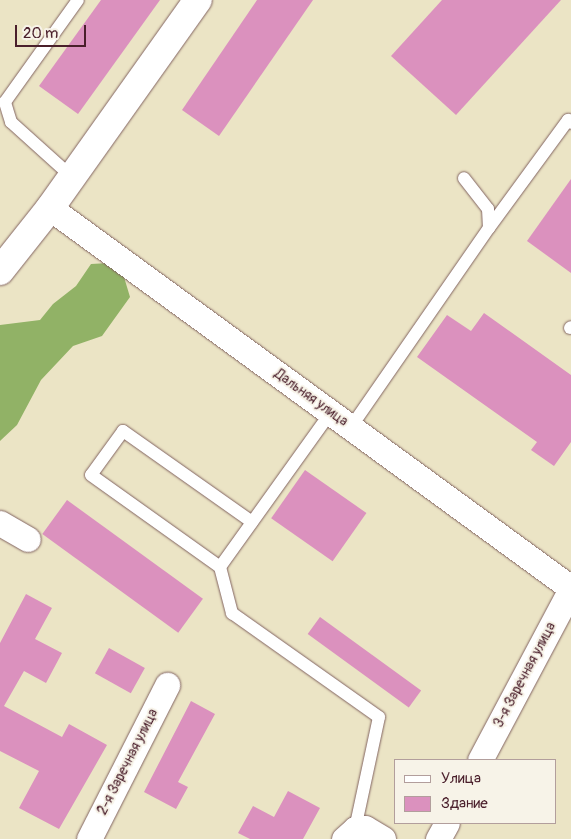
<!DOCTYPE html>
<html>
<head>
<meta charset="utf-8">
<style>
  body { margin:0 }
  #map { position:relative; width:571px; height:839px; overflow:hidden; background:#ebe4c5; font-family:Pangolin,sans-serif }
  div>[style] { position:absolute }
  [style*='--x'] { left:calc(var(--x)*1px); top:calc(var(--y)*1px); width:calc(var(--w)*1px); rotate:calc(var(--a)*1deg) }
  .forest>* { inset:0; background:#91b266 }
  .building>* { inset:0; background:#db91be; transform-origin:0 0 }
  .roads { filter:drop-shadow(0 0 1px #826461) drop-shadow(0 0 1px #826461) }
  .service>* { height:12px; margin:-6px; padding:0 6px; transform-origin:6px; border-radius:6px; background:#fff }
  .minor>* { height:25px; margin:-12.5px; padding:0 12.5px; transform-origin:12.5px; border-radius:12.5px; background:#fff }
  .tertiary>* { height:28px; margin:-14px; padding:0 14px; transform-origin:14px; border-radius:14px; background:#fff }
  span { translate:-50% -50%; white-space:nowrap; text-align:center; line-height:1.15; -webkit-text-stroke:4px #f7f3e8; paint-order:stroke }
  .street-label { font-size:14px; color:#4a1f2b }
  .legend { position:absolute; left:394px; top:759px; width:162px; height:65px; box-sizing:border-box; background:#f7f3e8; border:1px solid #b29e9c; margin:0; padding:6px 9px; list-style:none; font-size:15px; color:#4a1f2b }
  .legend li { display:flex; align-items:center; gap:10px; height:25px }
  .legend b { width:25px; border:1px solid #b29e9c }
  .scale { position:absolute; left:15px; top:25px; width:71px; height:22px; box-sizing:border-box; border:2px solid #4a1f2b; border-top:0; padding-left:6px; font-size:15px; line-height:18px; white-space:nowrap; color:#4a1f2b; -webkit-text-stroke:4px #f7f3e8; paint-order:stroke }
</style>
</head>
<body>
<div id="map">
  <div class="forest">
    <div style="clip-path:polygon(109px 263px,124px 277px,130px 297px,102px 336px,73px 346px,41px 380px,17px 425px,0 441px,0 325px,40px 320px,53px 304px,76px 286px,91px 264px)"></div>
  </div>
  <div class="building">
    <div style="clip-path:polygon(101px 0,160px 0,78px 114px,39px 86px)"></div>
    <div style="clip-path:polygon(257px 0,313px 0,219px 136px,182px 110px)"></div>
    <div style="clip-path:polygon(442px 0,561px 0,456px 115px,391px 56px)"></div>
    <div style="clip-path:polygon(571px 179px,571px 273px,527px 241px)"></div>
    <div style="clip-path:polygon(484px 313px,571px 375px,571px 442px,554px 466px,531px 450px,537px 442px,417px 357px,447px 315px,471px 331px)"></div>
    <div style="left:305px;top:470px;width:75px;height:59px;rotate:35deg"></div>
    <div style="left:67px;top:500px;width:168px;height:42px;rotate:36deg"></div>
    <div style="clip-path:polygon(26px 594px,52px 608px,35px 639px,62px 653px,46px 683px,24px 671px,4px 706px,62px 737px,69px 724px,107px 745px,59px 829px,19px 808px,39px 771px,0 751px,0 643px)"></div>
    <div style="left:320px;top:617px;width:125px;height:21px;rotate:36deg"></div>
    <div style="left:109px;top:648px;width:41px;height:29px;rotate:29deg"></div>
    <div style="clip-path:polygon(191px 701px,215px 714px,178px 782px,188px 787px,176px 809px,144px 792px)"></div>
    <div style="clip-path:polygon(288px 791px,320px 808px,303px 839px,250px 839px,238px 833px,253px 806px,274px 817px)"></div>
  </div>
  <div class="roads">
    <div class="service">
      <div style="--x:72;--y:177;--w:82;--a:-138"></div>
      <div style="--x:11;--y:122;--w:21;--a:-107"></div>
      <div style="--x:5;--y:102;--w:125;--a:-54.4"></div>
      <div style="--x:489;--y:228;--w:134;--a:-53.8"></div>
      <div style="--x:568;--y:120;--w:4;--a:45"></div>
      <div style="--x:570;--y:328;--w:1;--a:-45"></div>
      <div style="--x:351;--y:427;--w:242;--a:-55.3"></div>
      <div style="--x:489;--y:228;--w:19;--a:-93"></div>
      <div style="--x:488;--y:209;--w:39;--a:-128"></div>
      <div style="--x:252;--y:522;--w:158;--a:-144.8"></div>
      <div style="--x:123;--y:431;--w:54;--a:126"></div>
      <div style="--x:91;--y:475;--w:158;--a:35.5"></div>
      <div style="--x:220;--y:567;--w:48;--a:75.4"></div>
      <div style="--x:232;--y:613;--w:180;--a:35.3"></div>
      <div style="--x:379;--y:717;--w:115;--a:102.1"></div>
      <div style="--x:220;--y:567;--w:191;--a:-54.4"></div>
    </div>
    <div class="minor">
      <div style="--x:50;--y:208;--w:645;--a:36.11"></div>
      <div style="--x:0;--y:523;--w:32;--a:30"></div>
      <div style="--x:480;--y:760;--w:194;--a:-62"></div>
      <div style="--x:89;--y:839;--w:173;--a:-63.1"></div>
      <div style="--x:344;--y:839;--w:15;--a:-42"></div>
      <div style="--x:355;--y:829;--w:10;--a:-6"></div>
      <div style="--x:365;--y:828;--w:21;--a:31"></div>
      <div style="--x:438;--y:839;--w:18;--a:-61"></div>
    </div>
    <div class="tertiary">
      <div style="--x:0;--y:271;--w:80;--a:-51.6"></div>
      <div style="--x:50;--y:208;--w:255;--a:-54.6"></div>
    </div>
  </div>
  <div class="street-label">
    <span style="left:311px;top:398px;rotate:36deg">Дальняя улица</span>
    <span style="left:525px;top:675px;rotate:-62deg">3-я Заречная улица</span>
    <span style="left:128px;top:762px;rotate:-63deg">2-я Заречная улица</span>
  </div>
  <ul class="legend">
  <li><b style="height:6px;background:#fff"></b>Улица</li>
  <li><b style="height:14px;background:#db91be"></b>Здание</li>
  </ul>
  <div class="scale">20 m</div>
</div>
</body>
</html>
